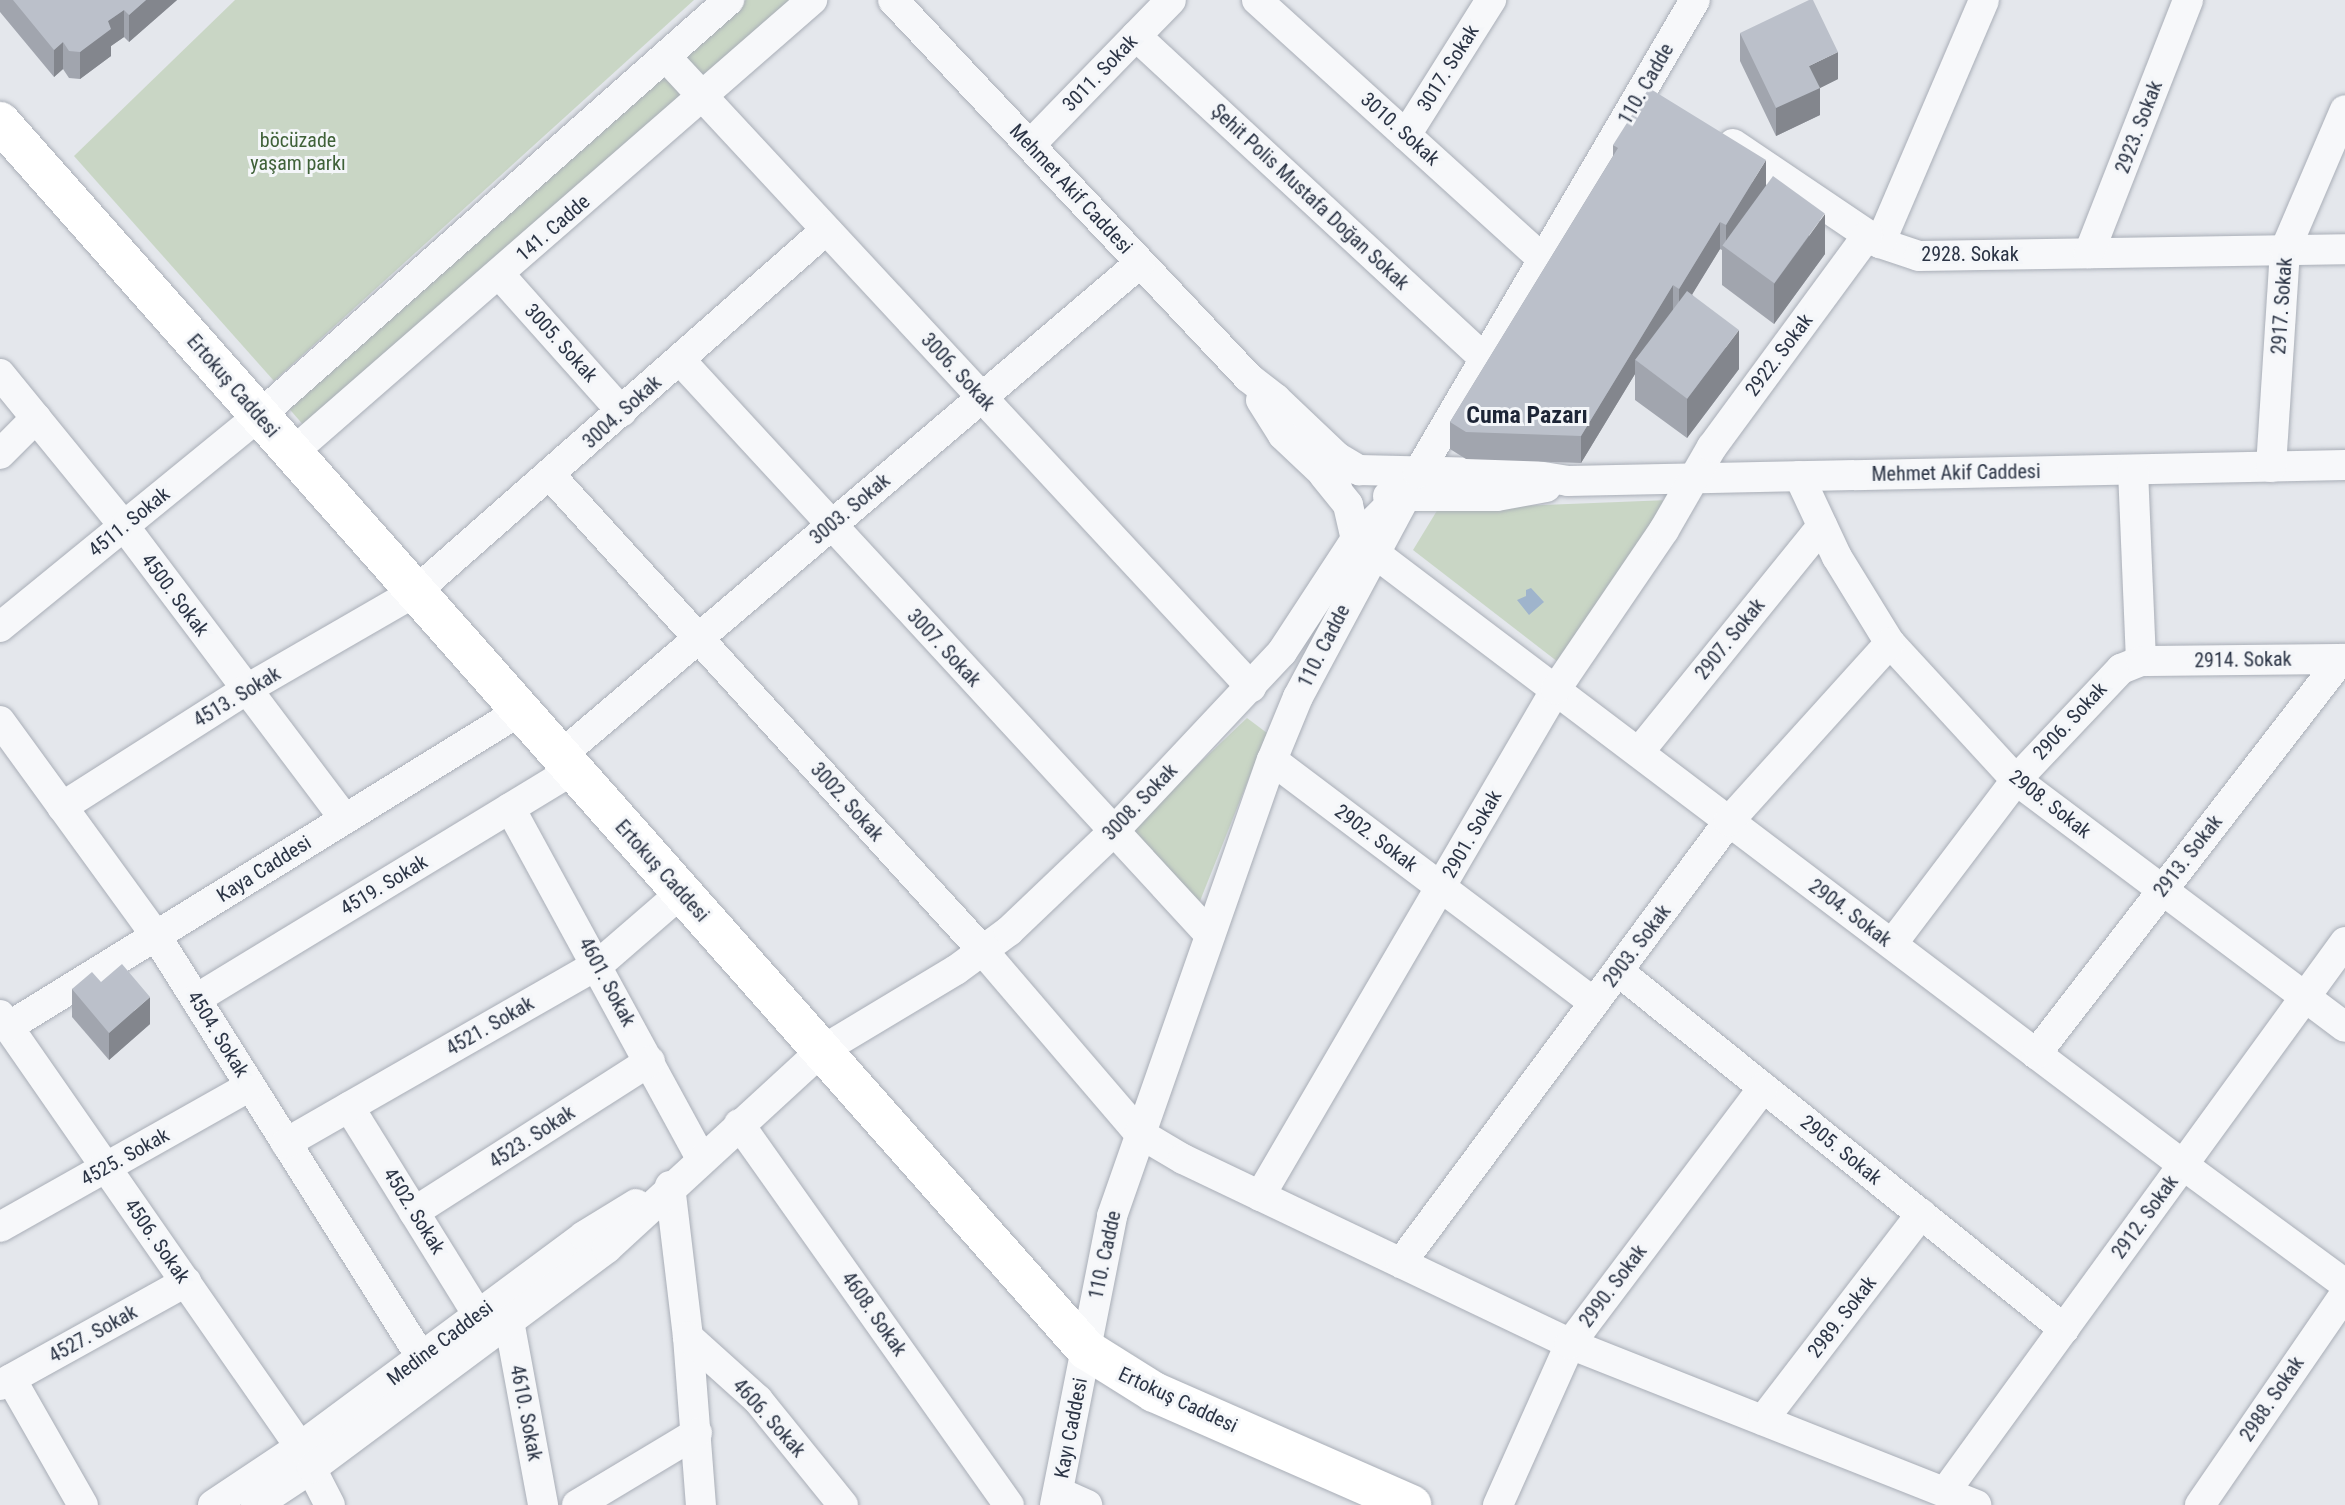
<!DOCTYPE html>
<html>
<head>
<meta charset="utf-8">
<style>
  body { margin:0 }
  #map { position:relative; width:2345px; height:1505px; overflow:hidden; background:#e4e7ec; font-family:"Roboto Condensed",sans-serif }
  div>[style] { position:absolute }
  [style*='--x'] { left:calc(var(--x)*1px); top:calc(var(--y)*1px); width:calc(var(--w)*1px); rotate:calc(var(--a)*1deg) }
  .green>* { inset:0; background:#c9d6c5; transform-origin:0 0 }
  .water>* { inset:0; background:#9fb4cc }
  .roads { filter:drop-shadow(0 0 2px #a9aeb7) drop-shadow(0 0 2px #a9aeb7) }
  .minor>* { height:30px; margin:-15px; padding:0 15px; transform-origin:15px; border-radius:15px; background:#f7f8fa }
  .major>* { height:40px; margin:-20px; padding:0 20px; transform-origin:20px; border-radius:20px; background:#fff }
  .wall>* { inset:0; background:#a1a5ae }
  .shaded-wall>* { inset:0; background:#83868d }
  .building>* { inset:0; background:#bbc0ca; transform-origin:0 0 }
  span { translate:-50% -50%; white-space:nowrap; text-align:center; line-height:1.15; -webkit-text-stroke:6px #f4f6f9; paint-order:stroke }
  .street-label { font-size:20px; color:#2b3445 }
  .park-label { font-size:20px; color:#3f6138 }
  .quarter-label { font-size:24px; color:#1d2536; font-weight:700 }
</style>
</head>
<body>
<div id="map">
  <div class="green">
    <div style="clip-path:polygon(235px 0,694px 0,274px 381px,74px 156px)"></div>
    <div style="clip-path:polygon(746px 0,799px 0,703px 83px,681px 57px)"></div>
    <div style="left:663px;top:72px;width:35px;height:503px;rotate:49deg"></div>
    <div style="clip-path:polygon(1669px 500px,1558px 662px,1413px 550px,1438px 509px)"></div>
    <div style="clip-path:polygon(1247px 718px,1267px 733px,1196px 911px,1124px 835px)"></div>
  </div>
  <div class="water">
    <div style="clip-path:polygon(1531px 588px,1544px 602px,1529px 615px,1517px 600px,1526px 596px,1526px 590px)"></div>
  </div>
  <div class="roads">
    <div class="minor">
      <div style="--x:893;--y:0;--w:519;--a:46.72"></div>
      <div style="--x:1249;--y:378;--w:34;--a:38"></div>
      <div style="--x:1276;--y:399;--w:84;--a:43.6"></div>
      <div style="--x:1337;--y:457;--w:26;--a:31"></div>
      <div style="--x:1359;--y:470;--w:166;--a:1.4"></div>
      <div style="--x:1525;--y:474;--w:44;--a:9.2"></div>
      <div style="--x:1568;--y:481;--w:777;--a:-1.18"></div>
      <div style="--x:1257;--y:0;--w:386;--a:42.2"></div>
      <div style="--x:1136;--y:36;--w:474;--a:42.8"></div>
      <div style="--x:666;--y:57;--w:860;--a:47.12"></div>
      <div style="--x:1406;--y:135;--w:160;--a:-57.8"></div>
      <div style="--x:1733;--y:144;--w:177;--a:34"></div>
      <div style="--x:1880;--y:243;--w:41;--a:18.4"></div>
      <div style="--x:1919;--y:256;--w:426;--a:-0.9"></div>
      <div style="--x:1030;--y:145;--w:202;--a:-45.8"></div>
      <div style="--x:1880;--y:243;--w:264;--a:-66.8"></div>
      <div style="--x:2089;--y:253;--w:272;--a:-68.6"></div>
      <div style="--x:500;--y:275;--w:183;--a:48.3"></div>
      <div style="--x:680;--y:360;--w:782;--a:47.33"></div>
      <div style="--x:0;--y:374;--w:196;--a:50.8"></div>
      <div style="--x:124;--y:526;--w:367;--a:53"></div>
      <div style="--x:1261;--y:400;--w:41;--a:57.8"></div>
      <div style="--x:1283;--y:435;--w:74;--a:43.4"></div>
      <div style="--x:292;--y:453;--w:690;--a:-41.06"></div>
      <div style="--x:0;--y:454;--w:51;--a:-45"></div>
      <div style="--x:2271;--y:467;--w:217;--a:-86.3"></div>
      <div style="--x:2285;--y:250;--w:152;--a:-66.8"></div>
      <div style="--x:2133;--y:470;--w:191;--a:87.6"></div>
      <div style="--x:550;--y:475;--w:643;--a:47.71"></div>
      <div style="--x:983;--y:951;--w:240;--a:49.4"></div>
      <div style="--x:1139;--y:1133;--w:51;--a:30.6"></div>
      <div style="--x:1183;--y:1159;--w:429;--a:25.5"></div>
      <div style="--x:1570;--y:1344;--w:437;--a:21.6"></div>
      <div style="--x:1324;--y:475;--w:38;--a:51"></div>
      <div style="--x:1348;--y:505;--w:35;--a:77"></div>
      <div style="--x:1356;--y:539;--w:1037;--a:37.12"></div>
      <div style="--x:2183;--y:1165;--w:201;--a:36.3"></div>
      <div style="--x:1799;--y:476;--w:89;--a:64.9"></div>
      <div style="--x:1837;--y:557;--w:101;--a:58.4"></div>
      <div style="--x:1890;--y:643;--w:186;--a:47.4"></div>
      <div style="--x:2016;--y:780;--w:411;--a:36.9"></div>
      <div style="--x:1388;--y:496;--w:109;--a:0"></div>
      <div style="--x:1497;--y:496;--w:50;--a:-10.4"></div>
      <div style="--x:0;--y:627;--w:334;--a:-39.2"></div>
      <div style="--x:259;--y:416;--w:628;--a:-41.51"></div>
      <div style="--x:0;--y:721;--w:266;--a:54"></div>
      <div style="--x:156;--y:936;--w:497;--a:57.8"></div>
      <div style="--x:1639;--y:752;--w:291;--a:-51"></div>
      <div style="--x:560;--y:756;--w:761;--a:-40.36"></div>
      <div style="--x:1272;--y:760;--w:403;--a:37"></div>
      <div style="--x:62;--y:807;--w:219;--a:-32.5"></div>
      <div style="--x:247;--y:689;--w:194;--a:-30"></div>
      <div style="--x:415;--y:592;--w:548;--a:-41.37"></div>
      <div style="--x:510;--y:808;--w:399;--a:61.4"></div>
      <div style="--x:1892;--y:944;--w:206;--a:-52.9"></div>
      <div style="--x:2016;--y:780;--w:153;--a:-46.6"></div>
      <div style="--x:2121;--y:669;--w:22;--a:-22"></div>
      <div style="--x:2141;--y:661;--w:204;--a:-0.6"></div>
      <div style="--x:1618;--y:971;--w:572;--a:38.75"></div>
      <div style="--x:196;--y:999;--w:440;--a:-31.3"></div>
      <div style="--x:0;--y:1015;--w:526;--a:55.22"></div>
      <div style="--x:300;--y:1447;--w:65;--a:62.7"></div>
      <div style="--x:8;--y:1027;--w:602;--a:-31.68"></div>
      <div style="--x:2036;--y:1054;--w:499;--a:-52.3"></div>
      <div style="--x:349;--y:1107;--w:245;--a:58.2"></div>
      <div style="--x:739;--y:1124;--w:467;--a:54.7"></div>
      <div style="--x:286;--y:1143;--w:361;--a:-29.8"></div>
      <div style="--x:599;--y:964;--w:108;--a:-40.9"></div>
      <div style="--x:670;--y:1186;--w:152;--a:83.2"></div>
      <div style="--x:688;--y:1337;--w:169;--a:85.6"></div>
      <div style="--x:1260;--y:1196;--w:587;--a:-59.72"></div>
      <div style="--x:1556;--y:689;--w:192;--a:-55.8"></div>
      <div style="--x:1664;--y:530;--w:96;--a:-60"></div>
      <div style="--x:1712;--y:447;--w:263;--a:-53.7"></div>
      <div style="--x:414;--y:1212;--w:280;--a:-32.6"></div>
      <div style="--x:0;--y:1227;--w:287;--a:-29.4"></div>
      <div style="--x:1401;--y:1263;--w:550;--a:-53.42"></div>
      <div style="--x:1729;--y:821;--w:240;--a:-47.9"></div>
      <div style="--x:509;--y:1321;--w:187;--a:79.5"></div>
      <div style="--x:688;--y:1337;--w:94;--a:42"></div>
      <div style="--x:758;--y:1400;--w:135;--a:51"></div>
      <div style="--x:11;--y:1379;--w:145;--a:60.3"></div>
      <div style="--x:0;--y:1385;--w:213;--a:-29"></div>
      <div style="--x:1763;--y:1420;--w:260;--a:-52.5"></div>
      <div style="--x:1058;--y:1492;--w:32;--a:24"></div>
      <div style="--x:1945;--y:1492;--w:680;--a:-53.97"></div>
      <div style="--x:213;--y:1505;--w:105;--a:-33.7"></div>
      <div style="--x:300;--y:1447;--w:354;--a:-36.6"></div>
      <div style="--x:584;--y:1236;--w:61;--a:-31.6"></div>
      <div style="--x:256;--y:1505;--w:67;--a:-33.5"></div>
      <div style="--x:312;--y:1468;--w:368;--a:-36.7"></div>
      <div style="--x:607;--y:1248;--w:291;--a:-42.6"></div>
      <div style="--x:821;--y:1051;--w:157;--a:-31"></div>
      <div style="--x:956;--y:970;--w:66;--a:-36.3"></div>
      <div style="--x:1009;--y:931;--w:144;--a:-43.6"></div>
      <div style="--x:1113;--y:832;--w:247;--a:-46.8"></div>
      <div style="--x:1282;--y:652;--w:135;--a:-56.8"></div>
      <div style="--x:1356;--y:539;--w:42;--a:-45"></div>
      <div style="--x:577;--y:1505;--w:140;--a:-31"></div>
      <div style="--x:1055;--y:1505;--w:295;--a:-78.8"></div>
      <div style="--x:1112;--y:1216;--w:483;--a:-70.7"></div>
      <div style="--x:1272;--y:760;--w:68;--a:-67.6"></div>
      <div style="--x:1298;--y:697;--w:254;--a:-61.8"></div>
      <div style="--x:1418;--y:473;--w:548;--a:-59.65"></div>
      <div style="--x:1498;--y:1505;--w:176;--a:-65.9"></div>
      <div style="--x:1570;--y:1344;--w:321;--a:-53"></div>
      <div style="--x:2200;--y:1505;--w:256;--a:-55.5"></div>
    </div>
    <div class="major">
      <div style="--x:0;--y:122;--w:1640;--a:48.49"></div>
      <div style="--x:1087;--y:1350;--w:79;--a:32.1"></div>
      <div style="--x:1154;--y:1392;--w:281;--a:23.7"></div>
    </div>
  </div>
  <div class="wall">
    <div style="clip-path:polygon(0 0,177px 0,129px 42px,124px 37px,111px 46px,111px 56px,80px 79px,69px 78px,63px 69px,54px 77px,0 12px)"></div>
    <div style="clip-path:polygon(1740px 33px,1838px 79px,1820px 88px,1820px 115px,1776px 136px,1740px 61px)"></div>
    <div style="clip-path:polygon(1613px 145px,1766px 186px,1825px 254px,1774px 324px,1722px 285px,1722px 250px,1720px 249px,1692px 294px,1739px 369px,1687px 438px,1635px 400px,1635px 374px,1581px 463px,1466px 459px,1450px 449px,1450px 422px,1613px 156px)"></div>
    <div style="clip-path:polygon(101px 982px,150px 1024px,109px 1060px,72px 1017px,72px 989px)"></div>
  </div>
  <div class="shaded-wall">
    <div style="clip-path:polygon(146px 0,177px 0,129px 42px,129px 15px)"></div>
    <div style="clip-path:polygon(124px 10px,124px 37px,111px 46px,111px 56px,80px 79px,80px 52px,108px 21px)"></div>
    <div style="clip-path:polygon(63px 42px,63px 69px,54px 77px,54px 50px)"></div>
    <div style="clip-path:polygon(1838px 52px,1838px 79px,1820px 88px,1820px 115px,1776px 136px,1776px 108px,1809px 66px)"></div>
    <div style="clip-path:polygon(1766px 160px,1766px 187px,1726px 248px,1726px 225px)"></div>
    <div style="clip-path:polygon(1825px 214px,1825px 254px,1774px 324px,1774px 284px)"></div>
    <div style="clip-path:polygon(1720px 222px,1720px 249px,1679px 316px,1679px 289px)"></div>
    <div style="clip-path:polygon(1673px 285px,1673px 313px,1635px 360px,1635px 374px,1581px 463px,1581px 436px)"></div>
    <div style="clip-path:polygon(1739px 330px,1739px 369px,1687px 438px,1687px 399px)"></div>
    <div style="clip-path:polygon(150px 997px,150px 1024px,109px 1060px,109px 1033px)"></div>
  </div>
  <div class="building">
    <div style="clip-path:polygon(13px 0,146px 0,129px 15px,124px 10px,108px 21px,111px 29px,80px 52px,69px 51px,63px 42px,54px 50px)"></div>
    <div style="clip-path:polygon(1809px 0,1813px 0,1838px 52px,1809px 66px,1820px 88px,1776px 108px,1740px 33px)"></div>
    <div style="clip-path:polygon(1649px 88px,1766px 160px,1726px 225px,1720px 222px,1679px 289px,1673px 285px,1581px 436px,1466px 432px,1450px 422px,1618px 148px,1613px 145px)"></div>
    <div style="left:1773px;top:176px;width:64px;height:86px;rotate:36deg"></div>
    <div style="left:1687px;top:291px;width:65px;height:86px;rotate:37deg"></div>
    <div style="clip-path:polygon(122px 964px,150px 997px,109px 1033px,72px 989px,92px 972px,101px 982px)"></div>
  </div>
  <div class="street-label">
    <span style="left:1448px;top:68px;rotate:-58deg">3017. Sokak</span>
    <span style="left:1100px;top:73px;rotate:-46deg">3011. Sokak</span>
    <span style="left:1646px;top:84px;rotate:-60deg">110. Cadde</span>
    <span style="left:2139px;top:127px;rotate:-69deg">2923. Sokak</span>
    <span style="left:1400px;top:129px;rotate:42deg">3010. Sokak</span>
    <span style="left:1071px;top:189px;rotate:47deg">Mehmet Akif Caddesi</span>
    <span style="left:1310px;top:197px;rotate:43deg">Şehit Polis Mustafa Doğan Sokak</span>
    <span style="left:553px;top:228px;rotate:-41deg">141. Cadde</span>
    <span style="left:1970px;top:254px">2928. Sokak</span>
    <span style="left:2282px;top:306px;rotate:-86deg">2917. Sokak</span>
    <span style="left:561px;top:343px;rotate:48deg">3005. Sokak</span>
    <span style="left:1779px;top:355px;rotate:-53deg">2922. Sokak</span>
    <span style="left:958px;top:372px;rotate:47deg">3006. Sokak</span>
    <span style="left:233px;top:386px;rotate:49deg">Ertokuş Caddesi</span>
    <span style="left:622px;top:412px;rotate:-42deg">3004. Sokak</span>
    <span style="left:1956px;top:473px;rotate:-1deg">Mehmet Akif Caddesi</span>
    <span style="left:850px;top:509px;rotate:-40deg">3003. Sokak</span>
    <span style="left:129px;top:522px;rotate:-39deg">4511. Sokak</span>
    <span style="left:175px;top:595px;rotate:53deg">4500. Sokak</span>
    <span style="left:1730px;top:639px;rotate:-51deg">2907. Sokak</span>
    <span style="left:1324px;top:646px;rotate:-63deg">110. Cadde</span>
    <span style="left:944px;top:648px;rotate:47deg">3007. Sokak</span>
    <span style="left:2243px;top:660px;rotate:-1deg">2914. Sokak</span>
    <span style="left:237px;top:697px;rotate:-31deg">4513. Sokak</span>
    <span style="left:2070px;top:721px;rotate:-47deg">2906. Sokak</span>
    <span style="left:847px;top:802px;rotate:48deg">3002. Sokak</span>
    <span style="left:1140px;top:802px;rotate:-46deg">3008. Sokak</span>
    <span style="left:2050px;top:804px;rotate:38deg">2908. Sokak</span>
    <span style="left:1472px;top:834px;rotate:-60deg">2901. Sokak</span>
    <span style="left:1376px;top:838px;rotate:37deg">2902. Sokak</span>
    <span style="left:2188px;top:856px;rotate:-52deg">2913. Sokak</span>
    <span style="left:264px;top:869px;rotate:-32deg">Kaya Caddesi</span>
    <span style="left:662px;top:871px;rotate:48deg">Ertokuş Caddesi</span>
    <span style="left:384px;top:885px;rotate:-31deg">4519. Sokak</span>
    <span style="left:1850px;top:913px;rotate:37deg">2904. Sokak</span>
    <span style="left:1637px;top:946px;rotate:-53deg">2903. Sokak</span>
    <span style="left:607px;top:982px;rotate:62deg">4601. Sokak</span>
    <span style="left:490px;top:1026px;rotate:-30deg">4521. Sokak</span>
    <span style="left:218px;top:1034px;rotate:58deg">4504. Sokak</span>
    <span style="left:532px;top:1137px;rotate:-33deg">4523. Sokak</span>
    <span style="left:1841px;top:1150px;rotate:39deg">2905. Sokak</span>
    <span style="left:125px;top:1157px;rotate:-29deg">4525. Sokak</span>
    <span style="left:414px;top:1211px;rotate:58deg">4502. Sokak</span>
    <span style="left:2145px;top:1217px;rotate:-54deg">2912. Sokak</span>
    <span style="left:157px;top:1241px;rotate:55deg">4506. Sokak</span>
    <span style="left:1105px;top:1255px;rotate:-78deg">110. Cadde</span>
    <span style="left:1613px;top:1286px;rotate:-53deg">2990. Sokak</span>
    <span style="left:874px;top:1314px;rotate:55deg">4608. Sokak</span>
    <span style="left:1842px;top:1317px;rotate:-52deg">2989. Sokak</span>
    <span style="left:93px;top:1334px;rotate:-29deg">4527. Sokak</span>
    <span style="left:440px;top:1343px;rotate:-37deg">Medine Caddesi</span>
    <span style="left:2272px;top:1399px;rotate:-56deg">2988. Sokak</span>
    <span style="left:1178px;top:1400px;rotate:25deg">Ertokuş Caddesi</span>
    <span style="left:526px;top:1413px;rotate:79deg">4610. Sokak</span>
    <span style="left:769px;top:1418px;rotate:48deg">4606. Sokak</span>
    <span style="left:1071px;top:1428px;rotate:-79deg">Kayı Caddesi</span>
  </div>
  <div class="park-label">
    <span style="left:298px;top:152px">böcüzade<br>yaşam parkı</span>
  </div>
  <div class="quarter-label">
    <span style="left:1527px;top:416px">Cuma Pazarı</span>
  </div>
</div>
</body>
</html>
